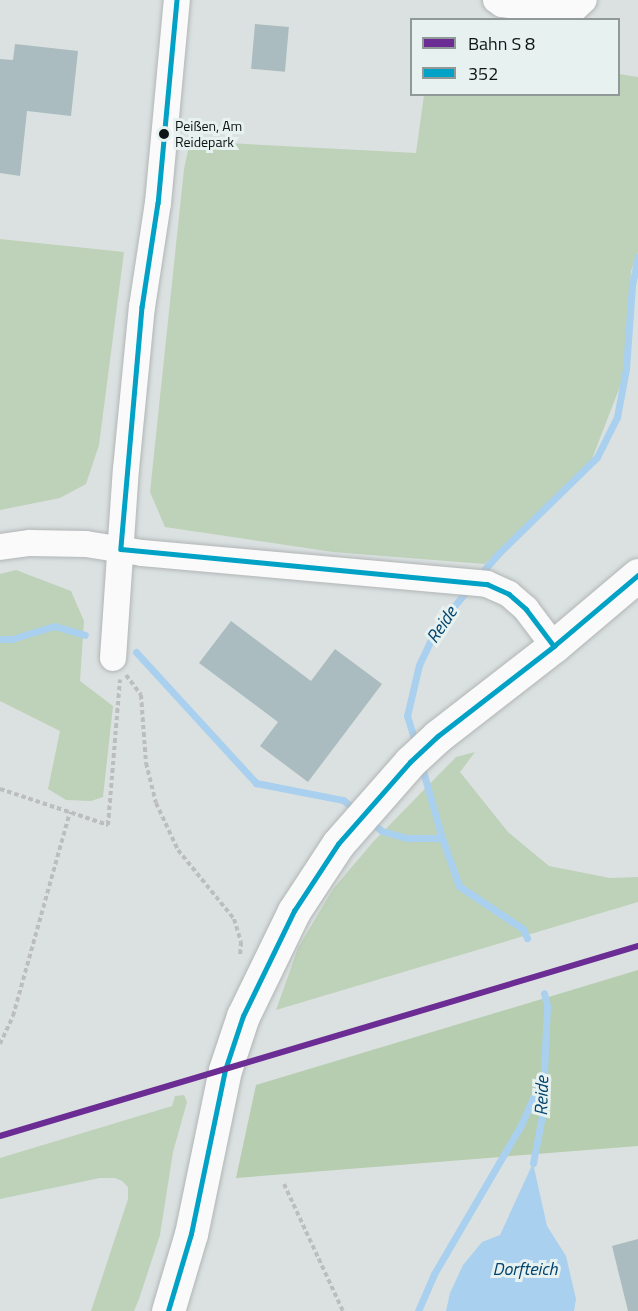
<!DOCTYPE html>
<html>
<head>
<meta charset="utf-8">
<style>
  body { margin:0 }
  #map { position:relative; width:638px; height:1311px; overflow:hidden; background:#dbe1e1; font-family:"Titillium Web",sans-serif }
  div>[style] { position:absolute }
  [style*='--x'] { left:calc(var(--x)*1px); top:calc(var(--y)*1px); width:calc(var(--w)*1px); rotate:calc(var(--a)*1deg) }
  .green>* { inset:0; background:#bdd2b8 }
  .forest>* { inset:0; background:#b6cdb0 }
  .water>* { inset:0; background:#a9d0ee }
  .stream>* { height:7px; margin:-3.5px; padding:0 3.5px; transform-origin:3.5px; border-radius:3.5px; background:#a9d0ee }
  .building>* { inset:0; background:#aabcbf; transform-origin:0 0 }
  .path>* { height:4px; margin-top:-2px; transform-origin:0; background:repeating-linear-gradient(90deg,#bcbebe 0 4.5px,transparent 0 7.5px) }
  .roads { filter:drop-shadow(0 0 2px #b1b5b5) drop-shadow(0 0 2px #b1b5b5) }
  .street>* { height:26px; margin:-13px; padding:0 13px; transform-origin:13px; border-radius:13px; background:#fafafa }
  .secondary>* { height:33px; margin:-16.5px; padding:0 16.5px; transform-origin:16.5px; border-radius:16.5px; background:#fafafa }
  .bus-1>* { height:4.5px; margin:-2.25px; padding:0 2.25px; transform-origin:2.25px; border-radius:2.25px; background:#01a2c5 }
  .rail-1>* { height:6px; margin:-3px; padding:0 3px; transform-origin:3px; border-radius:3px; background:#6b2c94 }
  .dots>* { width:16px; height:16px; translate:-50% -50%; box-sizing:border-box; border:3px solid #e6f1f0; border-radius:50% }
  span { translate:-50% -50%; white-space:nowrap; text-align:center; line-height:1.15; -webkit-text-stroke:6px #e6f1f0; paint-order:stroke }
  .bus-label { font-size:14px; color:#0f1313 }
  .left { translate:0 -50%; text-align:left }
  .water-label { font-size:18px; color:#00436c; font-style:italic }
  .legend { position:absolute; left:410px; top:18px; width:210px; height:78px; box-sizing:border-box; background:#e6f1f0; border:2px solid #909898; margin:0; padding:8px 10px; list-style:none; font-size:18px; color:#0f1313 }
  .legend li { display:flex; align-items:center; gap:12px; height:30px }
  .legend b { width:30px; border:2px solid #909898 }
</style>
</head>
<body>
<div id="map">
  <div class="green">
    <div style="clip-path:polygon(619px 74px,638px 77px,638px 252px,631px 271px,624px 376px,592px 459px,485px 564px,333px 552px,165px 527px,150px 492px,184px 169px,190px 141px,416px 153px,424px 95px,618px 94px)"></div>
    <div style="clip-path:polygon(0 239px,124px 252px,99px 445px,86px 484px,60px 498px,0 510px)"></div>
    <div style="clip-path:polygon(16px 570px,71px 591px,84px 621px,80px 681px,113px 706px,103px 797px,91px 801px,66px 800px,48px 789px,60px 731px,0 701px,0 574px)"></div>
    <div style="clip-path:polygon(475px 752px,460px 772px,508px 832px,549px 866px,610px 878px,638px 877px,638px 902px,276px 1010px,298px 948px,333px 889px,373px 842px,456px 757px)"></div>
    <div style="clip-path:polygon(184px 1095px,187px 1102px,173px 1152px,160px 1235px,139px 1299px,134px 1311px,91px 1311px,128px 1199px,128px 1187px,122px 1181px,115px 1178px,100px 1178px,0 1199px,0 1158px,172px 1106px,175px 1096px)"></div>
  </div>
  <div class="forest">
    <div style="clip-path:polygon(638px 970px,638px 1146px,236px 1178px,256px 1085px)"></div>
  </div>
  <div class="water">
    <div style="clip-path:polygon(533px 1163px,547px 1226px,566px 1256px,576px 1299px,574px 1311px,446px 1311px,450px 1293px,463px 1265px,482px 1242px,500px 1235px)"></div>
  </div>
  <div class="stream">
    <div style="--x:478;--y:577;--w:32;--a:-49"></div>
    <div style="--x:499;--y:553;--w:137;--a:-44.4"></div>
    <div style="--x:597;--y:457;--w:45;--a:-63.4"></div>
    <div style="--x:617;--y:417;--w:49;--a:-79.4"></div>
    <div style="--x:626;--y:369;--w:84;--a:-85.9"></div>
    <div style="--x:632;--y:285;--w:29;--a:-78"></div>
    <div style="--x:0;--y:639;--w:12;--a:0"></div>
    <div style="--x:12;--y:639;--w:44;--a:-17.2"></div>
    <div style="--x:54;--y:626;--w:32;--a:16"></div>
    <div style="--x:136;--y:652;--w:178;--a:47.5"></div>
    <div style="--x:256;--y:783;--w:89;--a:11.1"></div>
    <div style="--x:343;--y:800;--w:16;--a:38"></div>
    <div style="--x:416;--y:745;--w:30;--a:-107"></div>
    <div style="--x:407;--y:716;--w:52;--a:-76.8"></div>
    <div style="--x:419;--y:665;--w:42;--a:-64.7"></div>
    <div style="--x:437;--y:627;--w:50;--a:-50.6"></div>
    <div style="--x:421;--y:764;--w:77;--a:74.2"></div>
    <div style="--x:442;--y:838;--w:51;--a:70.5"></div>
    <div style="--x:459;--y:886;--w:77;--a:33.9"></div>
    <div style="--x:523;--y:929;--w:10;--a:66"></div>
    <div style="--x:369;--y:821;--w:16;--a:38"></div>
    <div style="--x:382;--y:831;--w:26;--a:16"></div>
    <div style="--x:407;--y:838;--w:35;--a:0"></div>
    <div style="--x:533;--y:1163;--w:48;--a:-79.2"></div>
    <div style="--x:542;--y:1116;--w:110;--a:-87.4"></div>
    <div style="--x:547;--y:1006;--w:13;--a:-103"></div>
    <div style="--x:418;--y:1311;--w:40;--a:-66.6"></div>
    <div style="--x:434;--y:1274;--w:173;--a:-59.7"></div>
    <div style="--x:521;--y:1125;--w:57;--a:-66.1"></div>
  </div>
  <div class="building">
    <div style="left:255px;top:24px;width:34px;height:45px;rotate:5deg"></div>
    <div style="clip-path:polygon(15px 44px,78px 51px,71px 116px,27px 111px,20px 176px,0 173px,0 59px,13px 60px)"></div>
    <div style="clip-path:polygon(231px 621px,311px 681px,335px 649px,382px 684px,308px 782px,260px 746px,278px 722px,199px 663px)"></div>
    <div style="clip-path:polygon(638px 1239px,638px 1311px,628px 1311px,612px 1246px)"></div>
  </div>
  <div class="path">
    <div style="--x:126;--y:675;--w:25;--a:53"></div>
    <div style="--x:141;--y:695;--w:68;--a:85.8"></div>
    <div style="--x:146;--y:763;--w:41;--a:76"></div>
    <div style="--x:156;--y:803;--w:52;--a:64.9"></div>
    <div style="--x:178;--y:850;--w:89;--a:50.9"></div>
    <div style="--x:234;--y:919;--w:24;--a:73"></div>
    <div style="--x:241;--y:942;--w:14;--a:94"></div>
    <div style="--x:0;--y:789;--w:114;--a:18.4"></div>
    <div style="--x:108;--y:825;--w:146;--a:-85.3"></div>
    <div style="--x:0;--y:1044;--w:31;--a:-65"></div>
    <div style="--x:13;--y:1016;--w:212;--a:-74.4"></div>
    <div style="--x:284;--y:1184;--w:140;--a:65.1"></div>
  </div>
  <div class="roads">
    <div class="street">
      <div style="--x:496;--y:0;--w:7;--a:34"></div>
      <div style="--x:502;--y:4;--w:46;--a:8.8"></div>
      <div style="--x:547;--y:11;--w:25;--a:0"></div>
      <div style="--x:572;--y:11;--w:16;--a:-43"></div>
      <div style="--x:0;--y:547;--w:30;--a:-8"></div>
      <div style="--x:30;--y:543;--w:56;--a:1"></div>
      <div style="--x:86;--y:544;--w:57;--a:9.1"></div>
      <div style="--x:142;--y:553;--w:346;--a:5.1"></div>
      <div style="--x:487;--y:584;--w:24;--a:24"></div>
      <div style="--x:509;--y:594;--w:23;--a:41"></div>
      <div style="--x:526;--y:609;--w:46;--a:52.9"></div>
      <div style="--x:113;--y:658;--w:189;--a:-86.1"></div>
      <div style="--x:126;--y:469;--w:163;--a:-84.4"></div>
      <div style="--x:142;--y:307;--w:105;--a:-81.3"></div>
      <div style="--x:158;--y:203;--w:204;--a:-84.7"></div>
    </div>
    <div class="secondary">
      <div style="--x:168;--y:1311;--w:80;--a:-73.4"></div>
      <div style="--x:191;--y:1234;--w:167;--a:-78.3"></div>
      <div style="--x:225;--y:1070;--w:57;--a:-71.6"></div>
      <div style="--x:243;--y:1016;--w:117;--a:-64.1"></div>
      <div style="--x:294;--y:911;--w:80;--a:-56.7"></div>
      <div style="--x:338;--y:844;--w:109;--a:-48.7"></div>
      <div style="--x:410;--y:762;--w:38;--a:-43"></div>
      <div style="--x:438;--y:736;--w:147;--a:-37.8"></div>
      <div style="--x:554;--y:646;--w:110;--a:-40.2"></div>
    </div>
  </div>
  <div class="bus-1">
    <div style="--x:177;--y:0;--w:204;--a:95.3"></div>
    <div style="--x:158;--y:203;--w:105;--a:98.7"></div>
    <div style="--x:142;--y:307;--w:243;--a:95"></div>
    <div style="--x:121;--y:549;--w:368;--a:5.5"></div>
    <div style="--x:487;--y:584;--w:24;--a:24"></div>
    <div style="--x:509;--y:594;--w:23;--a:41"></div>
    <div style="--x:526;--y:609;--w:46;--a:52.9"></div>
    <div style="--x:168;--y:1311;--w:80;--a:-73.4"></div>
    <div style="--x:191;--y:1234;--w:167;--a:-78.3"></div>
    <div style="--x:225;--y:1070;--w:57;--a:-71.6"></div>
    <div style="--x:243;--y:1016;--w:117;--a:-64.1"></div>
    <div style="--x:294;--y:911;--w:80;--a:-56.7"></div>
    <div style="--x:338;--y:844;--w:109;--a:-48.7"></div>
    <div style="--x:410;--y:762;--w:38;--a:-43"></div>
    <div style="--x:438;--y:736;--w:147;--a:-37.8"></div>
    <div style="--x:554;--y:646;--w:110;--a:-40.2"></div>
  </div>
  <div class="rail-1">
    <div style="--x:0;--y:1136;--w:666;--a:-16.58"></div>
  </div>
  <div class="dots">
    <div style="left:164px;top:134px;background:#0f1313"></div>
  </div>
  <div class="bus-label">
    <span class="left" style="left:175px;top:134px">Peißen, Am<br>Reidepark</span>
  </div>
  <div class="water-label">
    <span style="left:442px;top:625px;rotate:-56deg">Reide</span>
    <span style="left:542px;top:1096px;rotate:-88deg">Reide</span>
    <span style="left:525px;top:1269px">Dorfteich</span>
  </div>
  <ul class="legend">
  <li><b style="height:8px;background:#6b2c94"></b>Bahn S 8</li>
  <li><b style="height:8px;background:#01a2c5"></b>352</li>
  </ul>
</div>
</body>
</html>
